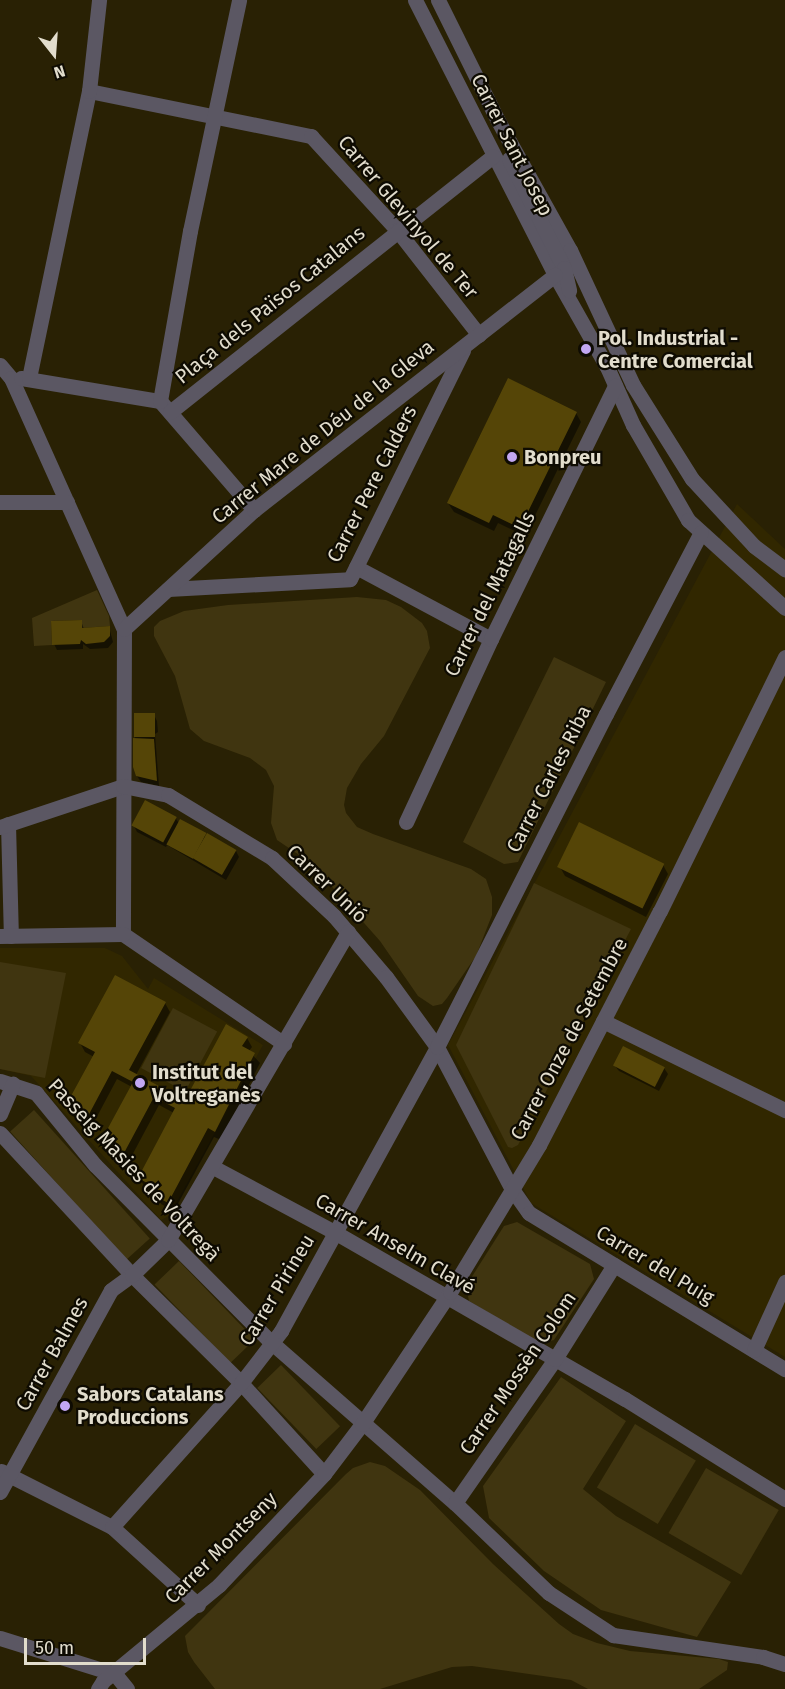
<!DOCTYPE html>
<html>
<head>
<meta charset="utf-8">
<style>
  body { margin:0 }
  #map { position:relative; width:785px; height:1689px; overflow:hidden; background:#292104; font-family:"Fira Sans",sans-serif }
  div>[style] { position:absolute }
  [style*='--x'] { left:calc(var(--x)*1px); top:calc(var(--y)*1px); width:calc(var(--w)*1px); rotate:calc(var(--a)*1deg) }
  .built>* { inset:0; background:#312700 }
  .green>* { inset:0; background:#403510; transform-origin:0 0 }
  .shadow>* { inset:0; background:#0007 }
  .building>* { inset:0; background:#554507; transform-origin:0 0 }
  .minor>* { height:15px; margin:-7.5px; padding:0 7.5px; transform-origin:7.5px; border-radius:7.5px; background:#5b5763 }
  .dots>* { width:16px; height:16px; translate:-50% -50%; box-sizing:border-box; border:3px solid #0e0b02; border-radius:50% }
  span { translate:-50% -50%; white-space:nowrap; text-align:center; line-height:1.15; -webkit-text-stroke:4.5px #0e0b02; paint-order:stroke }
  .street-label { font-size:20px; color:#e2ddcd }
  .poi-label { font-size:20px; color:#e2ddcd; font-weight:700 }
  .left { translate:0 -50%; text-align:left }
  .north { position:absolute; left:24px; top:24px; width:60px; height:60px; -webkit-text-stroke:4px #0e0b02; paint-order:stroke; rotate:163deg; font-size:16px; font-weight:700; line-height:24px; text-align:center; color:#e2ddcd }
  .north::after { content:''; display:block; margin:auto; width:21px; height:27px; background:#e2ddcd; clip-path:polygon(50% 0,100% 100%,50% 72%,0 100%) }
  .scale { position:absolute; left:24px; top:1638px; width:122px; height:27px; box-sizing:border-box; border:3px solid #e2ddcd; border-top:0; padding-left:8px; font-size:18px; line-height:21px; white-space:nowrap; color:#e2ddcd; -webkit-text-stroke:4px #0e0b02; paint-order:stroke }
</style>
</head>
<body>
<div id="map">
  <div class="built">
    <div style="clip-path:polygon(737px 504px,785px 549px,785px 1357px,531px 1203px,448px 1045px)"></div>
    <div style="clip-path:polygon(0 948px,105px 948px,122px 956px,148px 989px,154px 978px,263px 1045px,169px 1216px,161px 1220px,31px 1076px,0 1069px)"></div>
  </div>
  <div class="green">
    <div style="clip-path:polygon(97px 590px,109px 616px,110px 626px,82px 628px,81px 620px,51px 621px,52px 645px,34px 646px,32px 618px)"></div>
    <div style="clip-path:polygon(357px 597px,386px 600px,401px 607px,422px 623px,427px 631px,430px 648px,384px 736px,361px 764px,347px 788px,344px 805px,346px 813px,357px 827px,373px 834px,471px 869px,486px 879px,492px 897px,492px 915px,476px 956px,447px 998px,442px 1004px,433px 1006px,418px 996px,380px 941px,311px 863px,277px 840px,271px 823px,274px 786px,266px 770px,250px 758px,204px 741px,190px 729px,175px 676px,154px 636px,154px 627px,160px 621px,184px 611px,228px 605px)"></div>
    <div style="clip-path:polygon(554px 657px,606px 682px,518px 862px,504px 864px,463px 842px)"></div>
    <div style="clip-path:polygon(534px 883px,631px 929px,518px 1145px,512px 1148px,508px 1147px,456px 1045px)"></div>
    <div style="clip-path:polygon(0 962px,66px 973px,45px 1078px,0 1069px)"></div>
    <div style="left:173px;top:1008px;width:50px;height:68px;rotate:28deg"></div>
    <div style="left:34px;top:1110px;width:173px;height:32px;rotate:48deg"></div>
    <div style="clip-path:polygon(517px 1222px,590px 1264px,594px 1279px,554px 1340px,540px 1344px,469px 1301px,466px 1286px,504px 1226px)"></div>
    <div style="left:179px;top:1261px;width:109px;height:34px;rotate:46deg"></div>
    <div style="left:281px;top:1365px;width:85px;height:33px;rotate:46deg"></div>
    <div style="clip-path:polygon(561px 1377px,626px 1421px,583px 1489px,616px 1516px,731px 1582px,697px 1637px,601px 1610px,544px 1571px,489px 1518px,483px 1486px)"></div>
    <div style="left:635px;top:1424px;width:71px;height:74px;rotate:31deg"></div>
    <div style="clip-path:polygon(370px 1462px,385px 1466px,420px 1490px,493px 1564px,559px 1624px,573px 1634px,597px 1643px,630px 1651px,719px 1659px,728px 1662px,727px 1670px,699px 1689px,588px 1689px,571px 1680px,472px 1666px,452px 1667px,380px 1689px,215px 1689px,194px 1662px,188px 1652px,185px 1636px,346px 1474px,353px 1468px)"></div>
    <div style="left:706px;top:1468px;width:84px;height:75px;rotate:30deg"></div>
  </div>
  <div class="shadow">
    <div style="clip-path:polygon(576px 413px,581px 422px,525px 536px,498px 523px,494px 531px,454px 512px,448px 503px)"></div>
    <div style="clip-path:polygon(81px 621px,84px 629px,109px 627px,113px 642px,108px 648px,90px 649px,83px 644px,83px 649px,57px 650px,54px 644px)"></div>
    <div style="clip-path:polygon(136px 714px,154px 715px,157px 721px,158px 732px,155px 734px,159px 786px,141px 782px,137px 776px,134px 766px)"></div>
    <div style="clip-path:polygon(146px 802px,176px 819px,179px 823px,236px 851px,239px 857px,226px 880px,167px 845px,166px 847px,137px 832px,134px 826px)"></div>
    <div style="clip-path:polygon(663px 865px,668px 874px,646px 917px,565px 876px,560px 867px)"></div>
    <div style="clip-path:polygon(165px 1003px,170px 1012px,136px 1075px,186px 1102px,247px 1038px,252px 1047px,249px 1051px,260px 1063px,221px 1140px,214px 1137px,174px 1211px,161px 1204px,157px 1194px,145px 1187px,139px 1178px,174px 1113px,159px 1105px,129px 1161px,108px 1150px,103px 1141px,132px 1087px,117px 1079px,92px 1126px,72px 1116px,67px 1107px,94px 1057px,85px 1052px,80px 1043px)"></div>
    <div style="clip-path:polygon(615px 1066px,664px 1068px,668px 1074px,659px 1091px,619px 1071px)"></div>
  </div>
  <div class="building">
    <div style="clip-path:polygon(508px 378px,577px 412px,520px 528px,493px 515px,489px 523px,447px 503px)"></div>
    <div style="clip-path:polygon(82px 620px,82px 628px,110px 626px,110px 636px,104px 642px,86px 644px,81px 640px,80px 644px,52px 645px,51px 621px)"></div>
    <div style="left:134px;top:713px;width:21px;height:24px"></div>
    <div style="clip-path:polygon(133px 738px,154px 739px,157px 781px,136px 776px,133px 767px)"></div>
    <div style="left:145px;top:800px;width:36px;height:29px;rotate:28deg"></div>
    <div style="left:180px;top:819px;width:30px;height:29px;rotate:28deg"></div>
    <div style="left:579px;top:822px;width:95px;height:50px;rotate:26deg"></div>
    <div style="left:207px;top:833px;width:34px;height:29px;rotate:30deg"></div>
    <div style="clip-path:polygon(115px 975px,166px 1002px,129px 1070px,185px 1100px,226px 1024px,248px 1037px,242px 1046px,255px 1053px,215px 1132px,208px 1128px,168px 1203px,154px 1195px,158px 1189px,138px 1178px,175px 1108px,154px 1097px,124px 1153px,101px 1141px,133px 1082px,112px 1071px,87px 1118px,65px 1107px,95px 1052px,78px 1043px)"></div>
    <div style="left:623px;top:1046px;width:47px;height:22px;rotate:27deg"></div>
  </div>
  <div class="minor">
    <div style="--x:415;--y:0;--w:309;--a:63"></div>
    <div style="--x:555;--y:275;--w:106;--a:60.5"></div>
    <div style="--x:607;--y:367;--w:64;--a:65.9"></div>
    <div style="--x:633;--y:425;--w:110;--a:59.9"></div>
    <div style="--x:688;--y:520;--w:131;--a:42.2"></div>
    <div style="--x:438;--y:0;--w:133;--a:63.6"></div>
    <div style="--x:497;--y:119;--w:150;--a:60.9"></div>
    <div style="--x:570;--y:250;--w:149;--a:65"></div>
    <div style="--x:633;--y:385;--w:111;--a:57.9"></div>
    <div style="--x:692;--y:479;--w:91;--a:47.2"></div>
    <div style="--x:754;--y:546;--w:39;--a:37"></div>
    <div style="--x:89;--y:91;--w:227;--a:11.5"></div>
    <div style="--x:311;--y:136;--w:127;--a:47.5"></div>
    <div style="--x:397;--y:230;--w:133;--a:52"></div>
    <div style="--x:509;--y:159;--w:122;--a:63.2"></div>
    <div style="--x:564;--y:268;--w:23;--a:77"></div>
    <div style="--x:0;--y:365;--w:17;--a:50"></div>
    <div style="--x:11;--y:378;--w:275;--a:65.8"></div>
    <div style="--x:124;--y:629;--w:305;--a:90.2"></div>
    <div style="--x:21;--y:378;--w:141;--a:9.4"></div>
    <div style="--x:160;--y:401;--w:144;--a:49.2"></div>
    <div style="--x:29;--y:378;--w:293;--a:-78.2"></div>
    <div style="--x:89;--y:91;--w:92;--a:-83.7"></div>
    <div style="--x:160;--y:401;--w:173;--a:-80"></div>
    <div style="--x:190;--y:231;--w:236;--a:-78"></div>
    <div style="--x:170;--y:412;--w:412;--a:-38.4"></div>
    <div style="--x:0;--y:502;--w:67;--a:0"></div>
    <div style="--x:356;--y:567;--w:153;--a:28.1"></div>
    <div style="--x:168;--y:589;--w:182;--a:-3.1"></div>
    <div style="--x:350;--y:579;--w:255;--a:-63.7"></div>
    <div style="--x:124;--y:629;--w:176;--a:-42.5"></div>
    <div style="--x:254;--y:510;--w:382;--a:-38"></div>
    <div style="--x:406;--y:822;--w:202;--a:-65.1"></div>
    <div style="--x:491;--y:639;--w:282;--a:-63.9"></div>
    <div style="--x:8;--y:824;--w:112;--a:88.5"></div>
    <div style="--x:0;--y:827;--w:130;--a:-18.4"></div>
    <div style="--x:123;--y:786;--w:46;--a:11.3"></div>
    <div style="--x:168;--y:795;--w:122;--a:31.2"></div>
    <div style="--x:272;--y:858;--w:85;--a:43.1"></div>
    <div style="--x:334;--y:916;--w:80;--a:49.6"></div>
    <div style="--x:386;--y:977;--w:87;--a:53.9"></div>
    <div style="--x:437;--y:1047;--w:161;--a:62.2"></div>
    <div style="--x:512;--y:1189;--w:29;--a:55"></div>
    <div style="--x:529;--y:1213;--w:300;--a:31.4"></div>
    <div style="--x:123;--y:934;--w:195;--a:34.3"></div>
    <div style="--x:0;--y:936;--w:123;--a:-0.9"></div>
    <div style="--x:603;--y:1021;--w:203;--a:26.1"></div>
    <div style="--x:0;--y:1081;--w:38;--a:18"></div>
    <div style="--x:36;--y:1093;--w:93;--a:50.7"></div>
    <div style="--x:95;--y:1165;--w:251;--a:45.2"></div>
    <div style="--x:272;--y:1343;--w:243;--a:41.2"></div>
    <div style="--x:455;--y:1503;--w:130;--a:43.8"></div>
    <div style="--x:549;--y:1593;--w:77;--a:33.3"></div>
    <div style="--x:613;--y:1635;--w:152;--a:8.3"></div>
    <div style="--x:763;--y:1657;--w:23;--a:18"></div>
    <div style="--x:0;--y:1114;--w:33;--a:-67"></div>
    <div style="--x:0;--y:1133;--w:194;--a:47.1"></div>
    <div style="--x:132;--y:1275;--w:153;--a:44.7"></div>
    <div style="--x:241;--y:1383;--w:123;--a:47.6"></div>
    <div style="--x:213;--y:1167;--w:140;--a:28.2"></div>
    <div style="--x:336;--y:1233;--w:333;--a:29.9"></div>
    <div style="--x:625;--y:1399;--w:189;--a:32"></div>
    <div style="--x:754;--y:1350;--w:75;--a:-65.5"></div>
    <div style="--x:1;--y:1471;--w:124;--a:26.8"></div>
    <div style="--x:112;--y:1527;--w:116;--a:42.2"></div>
    <div style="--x:0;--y:1492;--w:230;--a:-61.2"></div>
    <div style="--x:111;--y:1290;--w:26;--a:-36"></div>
    <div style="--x:132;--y:1275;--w:50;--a:-44.2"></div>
    <div style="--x:168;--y:1240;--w:357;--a:-59.7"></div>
    <div style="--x:455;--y:1503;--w:175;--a:-55.2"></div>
    <div style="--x:555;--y:1359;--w:111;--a:-57.9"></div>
    <div style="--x:112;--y:1527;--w:193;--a:-48.1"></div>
    <div style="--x:241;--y:1383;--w:66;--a:-52.4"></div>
    <div style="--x:281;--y:1331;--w:324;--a:-61.2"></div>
    <div style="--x:437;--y:1047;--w:373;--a:-63.1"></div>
    <div style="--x:606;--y:714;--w:205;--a:-62.4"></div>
    <div style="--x:0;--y:1638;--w:121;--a:17.4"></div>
    <div style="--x:115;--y:1674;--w:19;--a:51"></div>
    <div style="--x:98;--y:1689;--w:9;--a:-58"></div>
    <div style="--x:103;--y:1681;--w:151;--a:-39.6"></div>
    <div style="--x:219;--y:1585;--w:153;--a:-46.6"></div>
    <div style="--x:324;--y:1474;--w:63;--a:-52.8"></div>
    <div style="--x:362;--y:1424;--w:159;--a:-56.3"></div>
    <div style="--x:450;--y:1292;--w:172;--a:-58.8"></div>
    <div style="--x:539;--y:1145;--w:263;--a:-62.7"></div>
    <div style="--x:660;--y:911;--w:283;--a:-63.8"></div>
  </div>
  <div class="dots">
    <div style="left:586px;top:349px;background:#c2a7f2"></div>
    <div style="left:512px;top:457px;background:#c2a7f2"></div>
    <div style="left:140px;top:1083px;background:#c2a7f2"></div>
    <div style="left:65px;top:1406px;background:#c2a7f2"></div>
  </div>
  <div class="street-label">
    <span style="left:512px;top:145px;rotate:63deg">Carrer Sant Josep</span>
    <span style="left:408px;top:217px;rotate:50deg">Carrer Glevinyol de Ter</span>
    <span style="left:270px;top:305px;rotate:-39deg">Plaça dels Països Catalans</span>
    <span style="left:323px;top:432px;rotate:-39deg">Carrer Mare de Déu de la Gleva</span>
    <span style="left:372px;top:484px;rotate:-63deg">Carrer Pere Calders</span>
    <span style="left:490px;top:594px;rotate:-64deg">Carrer del Matagalls</span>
    <span style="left:549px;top:779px;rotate:-63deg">Carrer Carles Riba</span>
    <span style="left:327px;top:884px;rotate:44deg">Carrer Unió</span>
    <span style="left:569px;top:1039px;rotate:-62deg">Carrer Onze de Setembre</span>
    <span style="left:134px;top:1170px;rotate:47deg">Passeig Masies de Voltregà</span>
    <span style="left:395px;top:1244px;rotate:30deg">Carrer Anselm Clavé</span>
    <span style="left:655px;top:1265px;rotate:31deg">Carrer del Puig</span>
    <span style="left:277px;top:1290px;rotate:-59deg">Carrer Pirineu</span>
    <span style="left:52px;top:1354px;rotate:-61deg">Carrer Balmes</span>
    <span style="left:518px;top:1373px;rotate:-56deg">Carrer Mossèn Colom</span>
    <span style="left:221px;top:1548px;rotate:-45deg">Carrer Montseny</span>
  </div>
  <div class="poi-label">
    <span class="left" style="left:598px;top:350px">Pol. Industrial -<br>Centre Comercial</span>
    <span class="left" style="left:524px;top:457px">Bonpreu</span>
    <span class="left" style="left:152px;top:1084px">Institut del<br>Voltreganès</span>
    <span class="left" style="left:77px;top:1406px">Sabors Catalans<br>Produccions</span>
  </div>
  <div class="north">N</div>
  <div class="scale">50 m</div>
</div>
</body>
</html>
